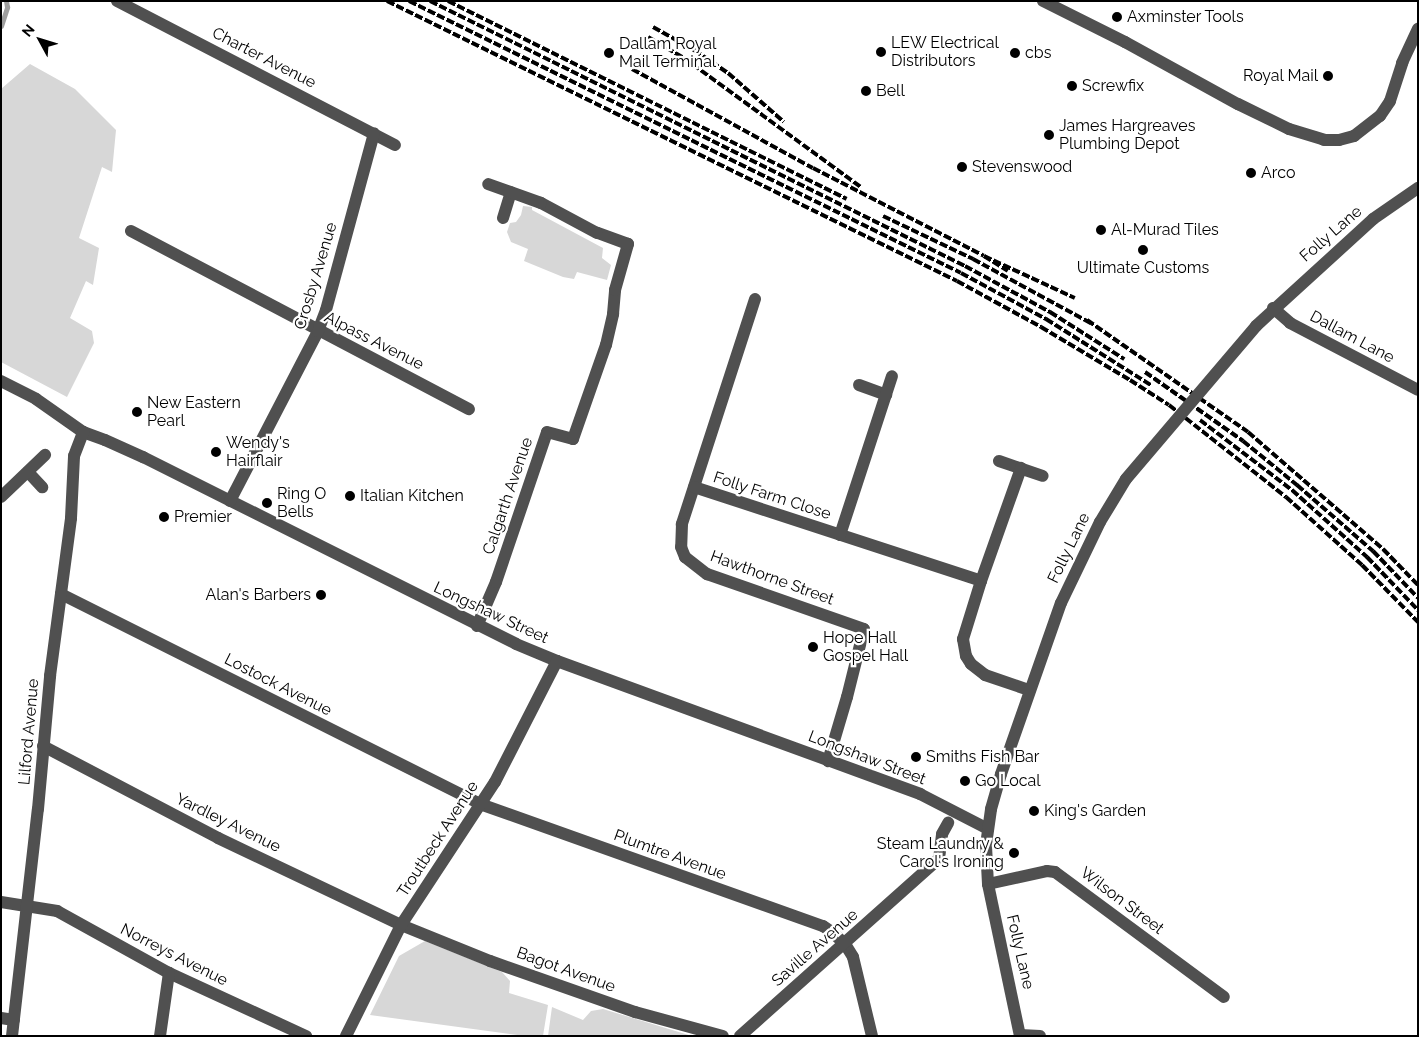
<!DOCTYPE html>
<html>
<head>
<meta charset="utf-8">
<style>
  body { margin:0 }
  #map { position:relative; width:1419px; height:1037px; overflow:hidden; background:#fff; font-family:Raleway,sans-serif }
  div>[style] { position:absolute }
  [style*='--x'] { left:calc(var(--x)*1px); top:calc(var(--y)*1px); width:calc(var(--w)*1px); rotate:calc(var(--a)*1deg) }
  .green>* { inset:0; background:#d7d7d7 }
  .stream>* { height:5px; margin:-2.5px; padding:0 2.5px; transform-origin:2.5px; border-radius:2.5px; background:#9e9e9e }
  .minor>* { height:12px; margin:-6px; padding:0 6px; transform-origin:6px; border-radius:6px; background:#505050 }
  .rail>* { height:4px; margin-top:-2px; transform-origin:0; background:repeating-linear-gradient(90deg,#000 0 8px,transparent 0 10.5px) }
  .minor-bridge>* { height:12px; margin:-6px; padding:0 6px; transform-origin:6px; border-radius:6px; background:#505050 }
  .dots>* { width:14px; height:14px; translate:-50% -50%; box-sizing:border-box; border:2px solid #fff; border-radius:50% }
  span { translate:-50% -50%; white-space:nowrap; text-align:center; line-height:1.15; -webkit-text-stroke:4.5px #fff; paint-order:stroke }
  .poi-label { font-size:16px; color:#000 }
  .left { translate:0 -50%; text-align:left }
  .right { translate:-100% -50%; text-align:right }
  .street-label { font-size:16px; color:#000 }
  .frame { position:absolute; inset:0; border:2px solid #000; pointer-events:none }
  .north { position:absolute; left:15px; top:15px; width:50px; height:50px; -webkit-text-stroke:4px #fff; paint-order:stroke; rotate:309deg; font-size:14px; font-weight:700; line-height:20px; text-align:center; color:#000 }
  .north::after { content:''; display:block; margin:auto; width:18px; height:22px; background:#000; clip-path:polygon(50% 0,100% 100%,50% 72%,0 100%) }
</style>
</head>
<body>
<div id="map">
  <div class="green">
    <div style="clip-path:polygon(30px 64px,75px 89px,116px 130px,112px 172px,102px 167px,79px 238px,99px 248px,93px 285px,86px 281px,70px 318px,92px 331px,94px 343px,67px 397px,1px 362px,1px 89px)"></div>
    <div style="clip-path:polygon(523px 206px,532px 207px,532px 210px,603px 248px,602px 258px,611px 265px,607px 280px,577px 272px,574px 279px,563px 277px,524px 261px,528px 249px,511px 242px,507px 232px,510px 223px,516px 222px,521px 215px)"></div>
    <div style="clip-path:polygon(425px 941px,502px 972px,510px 981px,509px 993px,548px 1005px,543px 1036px,525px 1036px,370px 1015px,399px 956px)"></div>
    <div style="clip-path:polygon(552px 1007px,583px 1020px,591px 1011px,603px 1009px,692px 1036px,548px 1036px)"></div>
  </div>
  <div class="stream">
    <div style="--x:1;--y:26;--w:20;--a:-72"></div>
    <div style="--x:7;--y:7;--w:6;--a:-99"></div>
  </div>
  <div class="minor">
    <div style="--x:117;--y:1;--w:313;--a:27.4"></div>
    <div style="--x:1043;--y:1;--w:92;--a:26.6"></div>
    <div style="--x:1125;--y:42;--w:129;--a:28.8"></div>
    <div style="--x:1238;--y:104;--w:57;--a:26.1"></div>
    <div style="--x:1289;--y:129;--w:37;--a:17"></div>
    <div style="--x:1324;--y:140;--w:15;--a:0"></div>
    <div style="--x:1339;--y:140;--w:16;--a:-15"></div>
    <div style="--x:1354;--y:136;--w:33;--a:-38"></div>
    <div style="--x:1380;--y:116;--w:18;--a:-56"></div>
    <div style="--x:1390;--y:101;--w:40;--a:-72"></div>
    <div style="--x:1402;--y:63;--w:38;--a:-65"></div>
    <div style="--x:503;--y:218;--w:27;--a:-73"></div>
    <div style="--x:131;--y:231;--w:382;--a:27.8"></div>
    <div style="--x:755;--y:299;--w:237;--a:108"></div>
    <div style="--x:682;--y:524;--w:23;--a:92"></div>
    <div style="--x:681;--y:547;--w:11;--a:68"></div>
    <div style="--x:685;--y:557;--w:28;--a:38"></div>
    <div style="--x:707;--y:574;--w:166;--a:19.3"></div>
    <div style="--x:864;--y:629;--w:70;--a:104"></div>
    <div style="--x:847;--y:697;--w:67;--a:106.5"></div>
    <div style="--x:1273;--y:308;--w:23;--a:41"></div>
    <div style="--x:1290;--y:323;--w:144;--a:27.6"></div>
    <div style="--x:1256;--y:326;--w:159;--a:-42.4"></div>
    <div style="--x:1373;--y:219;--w:55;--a:-34.6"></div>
    <div style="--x:1;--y:381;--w:39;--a:27"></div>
    <div style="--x:36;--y:399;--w:57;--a:35.1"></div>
    <div style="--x:83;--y:432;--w:23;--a:20"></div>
    <div style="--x:105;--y:440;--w:42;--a:24.1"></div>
    <div style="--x:143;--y:457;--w:417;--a:26.6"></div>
    <div style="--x:516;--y:644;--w:44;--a:22.5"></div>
    <div style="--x:557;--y:661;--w:387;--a:20.1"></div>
    <div style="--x:920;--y:794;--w:76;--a:27.2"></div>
    <div style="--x:859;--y:385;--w:29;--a:20"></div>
    <div style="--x:999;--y:461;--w:46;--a:18.8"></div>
    <div style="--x:28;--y:472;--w:21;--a:47"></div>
    <div style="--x:694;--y:487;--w:302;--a:18.1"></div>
    <div style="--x:981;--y:581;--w:61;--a:107.2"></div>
    <div style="--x:963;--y:639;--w:17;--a:80"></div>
    <div style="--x:966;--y:656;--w:9;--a:58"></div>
    <div style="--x:971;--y:664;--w:18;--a:38"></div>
    <div style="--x:985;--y:675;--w:46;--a:18.8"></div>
    <div style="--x:1;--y:497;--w:61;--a:-43.7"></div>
    <div style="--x:230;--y:501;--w:191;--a:-62.6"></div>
    <div style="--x:318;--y:331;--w:22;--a:-69"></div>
    <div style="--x:326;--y:310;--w:183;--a:-74.8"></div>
    <div style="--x:840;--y:535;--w:167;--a:-71.9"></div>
    <div style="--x:981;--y:581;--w:120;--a:-70.5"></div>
    <div style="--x:61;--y:594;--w:469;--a:26.6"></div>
    <div style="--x:480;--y:804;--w:364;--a:19.6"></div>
    <div style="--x:823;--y:926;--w:11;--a:34"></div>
    <div style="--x:832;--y:932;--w:18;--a:43"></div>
    <div style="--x:845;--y:944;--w:15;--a:58"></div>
    <div style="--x:853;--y:957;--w:81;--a:76.5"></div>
    <div style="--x:477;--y:626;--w:48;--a:-66.6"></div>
    <div style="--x:496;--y:582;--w:158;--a:-71.2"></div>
    <div style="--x:547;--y:432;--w:27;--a:15"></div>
    <div style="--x:573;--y:439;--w:100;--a:-70.7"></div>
    <div style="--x:606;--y:345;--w:32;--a:-77"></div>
    <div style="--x:613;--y:314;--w:24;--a:-85"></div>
    <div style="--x:615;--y:290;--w:48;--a:-74.2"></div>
    <div style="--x:628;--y:244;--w:33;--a:-160"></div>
    <div style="--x:597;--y:233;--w:64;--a:-151.8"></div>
    <div style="--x:541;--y:203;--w:56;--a:-160.3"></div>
    <div style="--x:43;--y:746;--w:198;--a:27.7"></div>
    <div style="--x:218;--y:838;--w:203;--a:25.4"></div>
    <div style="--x:401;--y:925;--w:96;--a:22"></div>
    <div style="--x:490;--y:961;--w:154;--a:19.4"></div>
    <div style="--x:635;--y:1012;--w:91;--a:15.3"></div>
    <div style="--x:988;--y:884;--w:60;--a:-12.4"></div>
    <div style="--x:1047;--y:871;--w:8;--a:7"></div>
    <div style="--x:1055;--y:872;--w:210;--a:36.5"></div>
    <div style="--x:1;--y:902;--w:57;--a:9.1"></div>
    <div style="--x:57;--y:911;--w:128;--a:29"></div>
    <div style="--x:169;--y:973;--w:151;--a:24.7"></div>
    <div style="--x:1;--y:1018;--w:13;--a:9"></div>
    <div style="--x:1020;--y:1035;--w:20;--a:3"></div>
    <div style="--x:12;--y:1036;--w:228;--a:-83.5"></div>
    <div style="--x:38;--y:809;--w:134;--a:-84.8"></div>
    <div style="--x:50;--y:676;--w:159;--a:-82.4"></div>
    <div style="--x:71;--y:518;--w:62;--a:-87.2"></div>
    <div style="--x:74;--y:456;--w:26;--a:-69"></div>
    <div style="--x:160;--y:1036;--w:64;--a:-81.9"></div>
    <div style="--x:346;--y:1036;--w:124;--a:-63.6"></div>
    <div style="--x:401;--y:925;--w:171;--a:-56.7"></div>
    <div style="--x:495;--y:782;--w:136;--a:-62.9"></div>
    <div style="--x:740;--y:1036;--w:266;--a:-41.7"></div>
    <div style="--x:939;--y:859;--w:25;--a:-83"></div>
    <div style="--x:942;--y:834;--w:13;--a:-61"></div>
    <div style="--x:1020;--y:1036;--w:155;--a:-101.9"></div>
    <div style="--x:988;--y:884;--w:39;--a:-93"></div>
    <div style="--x:986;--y:845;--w:36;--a:-82"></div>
    <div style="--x:991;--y:809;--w:36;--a:-74"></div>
    <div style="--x:1001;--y:774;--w:181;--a:-70.7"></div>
    <div style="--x:1061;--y:603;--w:90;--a:-64.3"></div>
    <div style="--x:1100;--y:522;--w:50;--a:-58.8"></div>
  </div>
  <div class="rail">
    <div style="--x:387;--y:1;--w:635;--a:26.16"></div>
    <div style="--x:957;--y:281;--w:96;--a:28.7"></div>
    <div style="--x:1041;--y:327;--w:104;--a:30.8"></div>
    <div style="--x:1130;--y:380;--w:46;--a:32.7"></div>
    <div style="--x:1169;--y:405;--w:149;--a:38.2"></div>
    <div style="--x:1286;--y:497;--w:102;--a:41.8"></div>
    <div style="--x:1362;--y:565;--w:80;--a:45.5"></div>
    <div style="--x:409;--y:1;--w:615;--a:26.23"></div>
    <div style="--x:961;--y:273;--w:97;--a:28.4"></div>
    <div style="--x:1046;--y:319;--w:124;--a:32.2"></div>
    <div style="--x:430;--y:1;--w:597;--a:26.35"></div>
    <div style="--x:965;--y:266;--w:97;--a:28.4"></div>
    <div style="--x:1050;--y:312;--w:88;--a:32.4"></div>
    <div style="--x:448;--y:1;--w:445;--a:26.4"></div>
    <div style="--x:653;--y:27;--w:47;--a:29.3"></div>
    <div style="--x:694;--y:50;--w:41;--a:34.1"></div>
    <div style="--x:728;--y:73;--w:74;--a:41.2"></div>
    <div style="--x:648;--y:37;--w:42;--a:30.3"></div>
    <div style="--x:684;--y:58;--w:219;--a:36.1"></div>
    <div style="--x:632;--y:69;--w:206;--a:28.7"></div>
    <div style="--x:813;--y:168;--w:192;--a:27.2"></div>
    <div style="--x:984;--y:256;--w:100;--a:24.8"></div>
    <div style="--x:883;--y:216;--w:100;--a:25.5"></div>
    <div style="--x:973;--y:259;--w:136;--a:28.6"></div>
    <div style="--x:984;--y:256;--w:28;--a:32"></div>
    <div style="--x:1087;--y:320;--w:196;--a:34.8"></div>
    <div style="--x:1248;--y:432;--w:179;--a:40.9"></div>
    <div style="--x:1383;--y:549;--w:50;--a:45.8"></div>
    <div style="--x:1145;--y:372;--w:120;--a:35.1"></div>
    <div style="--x:1243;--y:441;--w:70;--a:39.2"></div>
    <div style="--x:1297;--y:485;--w:101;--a:41"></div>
    <div style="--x:1373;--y:551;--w:65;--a:46.2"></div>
    <div style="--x:1200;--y:420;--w:116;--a:37.3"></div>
    <div style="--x:1292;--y:490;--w:101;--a:41.8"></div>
    <div style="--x:1367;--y:557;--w:74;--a:46.1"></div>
  </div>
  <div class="minor-bridge">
    <div style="--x:1126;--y:479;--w:201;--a:-49.6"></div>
  </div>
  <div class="dots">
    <div style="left:1117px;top:17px;background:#000"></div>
    <div style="left:881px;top:52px;background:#000"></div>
    <div style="left:609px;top:53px;background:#000"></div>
    <div style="left:1015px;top:53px;background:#000"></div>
    <div style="left:1328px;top:76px;background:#000"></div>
    <div style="left:1072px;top:86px;background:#000"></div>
    <div style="left:866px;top:91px;background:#000"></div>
    <div style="left:1049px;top:135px;background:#000"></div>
    <div style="left:962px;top:167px;background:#000"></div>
    <div style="left:1251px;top:173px;background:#000"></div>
    <div style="left:1101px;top:230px;background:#000"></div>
    <div style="left:1143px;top:250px;background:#000"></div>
    <div style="left:137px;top:412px;background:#000"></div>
    <div style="left:216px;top:452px;background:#000"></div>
    <div style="left:350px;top:496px;background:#000"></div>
    <div style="left:267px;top:503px;background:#000"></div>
    <div style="left:164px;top:517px;background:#000"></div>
    <div style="left:321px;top:595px;background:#000"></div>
    <div style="left:813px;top:647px;background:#000"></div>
    <div style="left:916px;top:757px;background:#000"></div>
    <div style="left:965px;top:781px;background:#000"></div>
    <div style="left:1034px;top:811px;background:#000"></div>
    <div style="left:1014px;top:853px;background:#000"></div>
  </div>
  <div class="poi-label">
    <span class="left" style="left:1127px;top:17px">Axminster Tools</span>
    <span class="left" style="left:891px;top:52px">LEW Electrical<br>Distributors</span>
    <span class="left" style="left:619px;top:53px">Dallam Royal<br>Mail Terminal</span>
    <span class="left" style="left:1025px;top:53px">cbs</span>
    <span class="right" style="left:1318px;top:76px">Royal Mail</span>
    <span class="left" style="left:1082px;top:86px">Screwfix</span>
    <span class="left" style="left:876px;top:91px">Bell</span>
    <span class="left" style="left:1059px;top:135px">James Hargreaves<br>Plumbing Depot</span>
    <span class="left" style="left:972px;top:167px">Stevenswood</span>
    <span class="left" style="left:1261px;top:173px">Arco</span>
    <span class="left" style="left:1111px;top:230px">Al-Murad Tiles</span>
    <span style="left:1143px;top:268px">Ultimate Customs</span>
    <span class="left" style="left:147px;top:412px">New Eastern<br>Pearl</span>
    <span class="left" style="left:226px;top:452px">Wendy's<br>Hairflair</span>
    <span class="left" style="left:277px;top:503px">Ring O<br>Bells</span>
    <span class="left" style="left:360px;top:496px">Italian Kitchen</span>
    <span class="left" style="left:174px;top:517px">Premier</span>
    <span class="right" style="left:311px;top:595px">Alan's Barbers</span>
    <span class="left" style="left:823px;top:647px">Hope Hall<br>Gospel Hall</span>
    <span class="left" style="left:926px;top:757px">Smiths Fish Bar</span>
    <span class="left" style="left:975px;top:781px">Go Local</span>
    <span class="left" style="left:1044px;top:811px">King's Garden</span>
    <span class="right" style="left:1004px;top:853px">Steam Laundry &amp;<br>Carol's Ironing</span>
  </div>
  <div class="street-label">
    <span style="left:264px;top:58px;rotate:27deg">Charter Avenue</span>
    <span style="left:1331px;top:234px;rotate:-41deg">Folly Lane</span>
    <span style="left:316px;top:276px;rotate:-73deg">Crosby Avenue</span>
    <span style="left:1352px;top:337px;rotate:28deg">Dallam Lane</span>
    <span style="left:374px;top:341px;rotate:27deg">Alpass Avenue</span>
    <span style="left:508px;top:496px;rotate:-71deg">Calgarth Avenue</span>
    <span style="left:772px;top:496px;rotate:18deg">Folly Farm Close</span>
    <span style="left:1069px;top:548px;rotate:-64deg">Folly Lane</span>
    <span style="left:772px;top:578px;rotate:20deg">Hawthorne Street</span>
    <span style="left:491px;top:613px;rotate:25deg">Longshaw Street</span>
    <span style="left:278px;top:685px;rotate:27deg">Lostock Avenue</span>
    <span style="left:29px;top:732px;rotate:-85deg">Lilford Avenue</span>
    <span style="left:867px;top:758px;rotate:21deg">Longshaw Street</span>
    <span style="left:228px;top:823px;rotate:26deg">Yardley Avenue</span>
    <span style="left:438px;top:839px;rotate:-57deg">Troutbeck Avenue</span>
    <span style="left:670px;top:855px;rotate:20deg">Plumtre Avenue</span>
    <span style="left:1122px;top:901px;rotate:37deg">Wilson Street</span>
    <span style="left:815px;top:948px;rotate:-41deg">Saville Avenue</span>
    <span style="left:1020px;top:952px;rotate:77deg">Folly Lane</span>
    <span style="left:174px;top:955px;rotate:27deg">Norreys Avenue</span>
    <span style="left:566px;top:970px;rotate:20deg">Bagot Avenue</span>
  </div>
  <div class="frame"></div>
  <div class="north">N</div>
</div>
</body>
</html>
